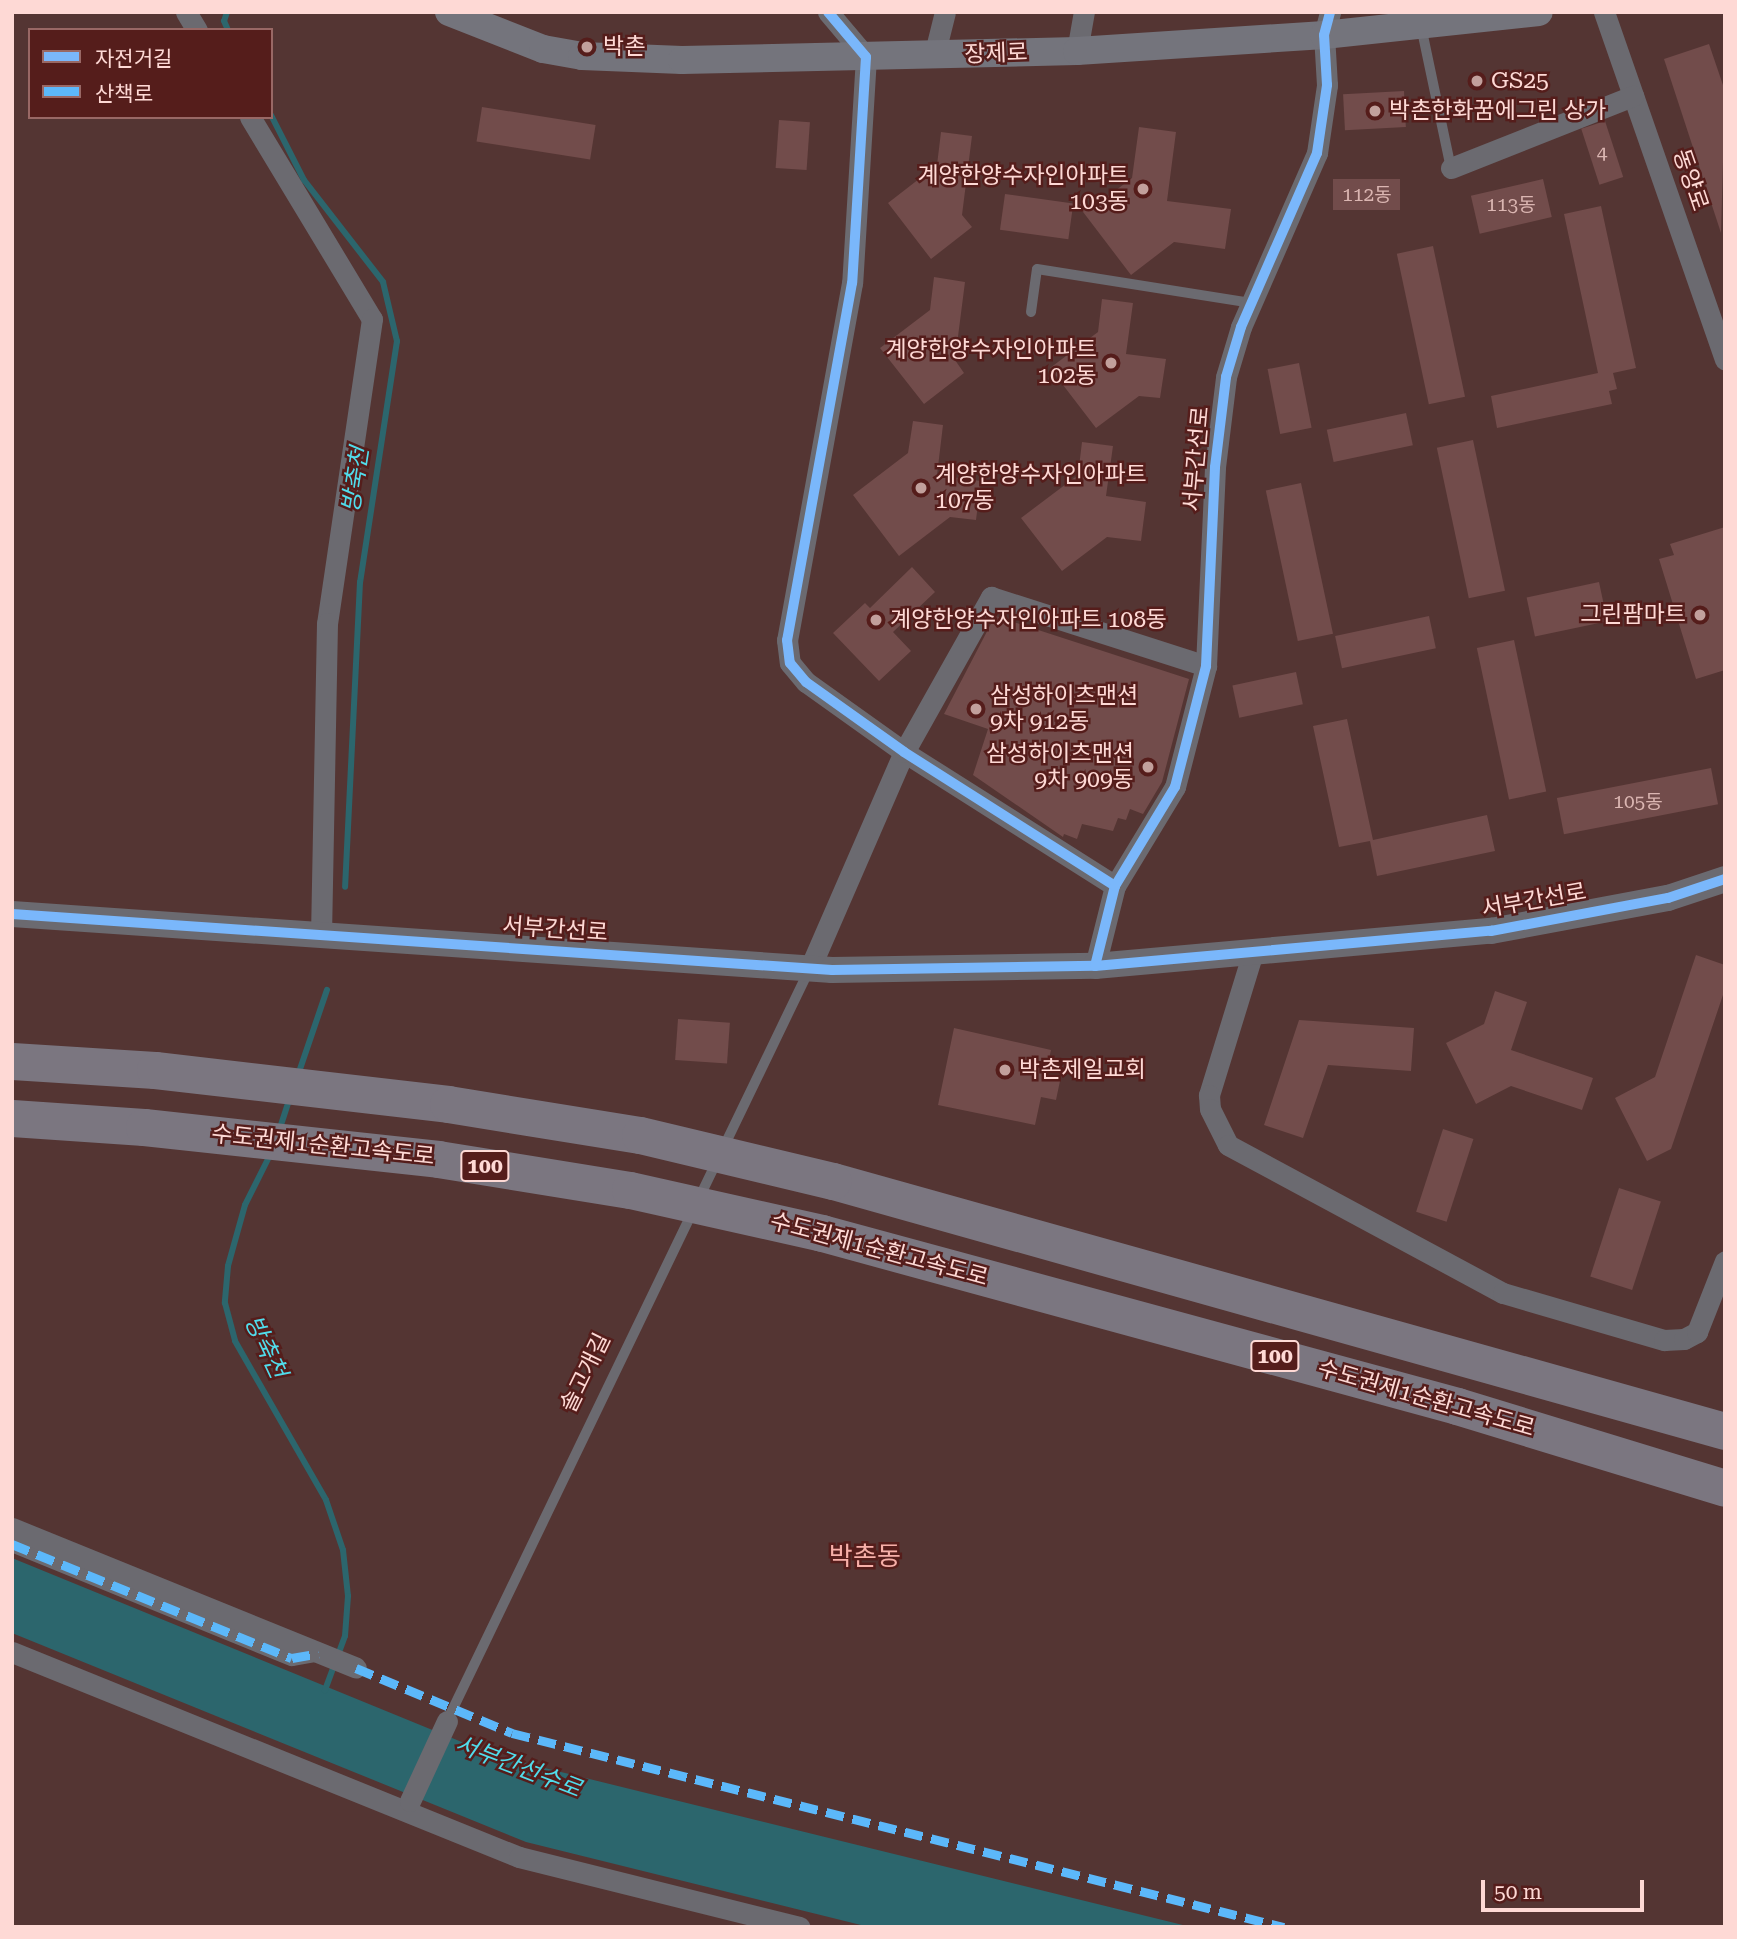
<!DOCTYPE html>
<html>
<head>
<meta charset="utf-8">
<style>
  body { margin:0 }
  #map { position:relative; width:1737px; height:1939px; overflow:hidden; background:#543533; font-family:"Roboto Serif","Noto Sans KR",serif }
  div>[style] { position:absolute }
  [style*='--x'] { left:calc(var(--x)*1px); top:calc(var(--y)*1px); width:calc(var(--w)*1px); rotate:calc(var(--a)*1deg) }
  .water>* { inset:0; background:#2c666d }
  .stream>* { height:6px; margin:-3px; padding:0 3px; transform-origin:3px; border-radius:3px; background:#2c666d }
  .building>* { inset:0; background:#724c4b; transform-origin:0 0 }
  .service>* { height:10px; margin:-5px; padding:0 5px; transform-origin:5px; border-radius:5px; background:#6b6a70 }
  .pedestrian>* { height:16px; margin:-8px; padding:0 8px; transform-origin:8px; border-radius:8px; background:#6b6a70 }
  .minor>* { height:21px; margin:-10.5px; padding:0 10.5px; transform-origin:10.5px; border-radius:10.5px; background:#6b6a70 }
  .tertiary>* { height:26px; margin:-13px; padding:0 13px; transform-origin:13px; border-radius:13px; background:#6b6a70 }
  .secondary>* { height:28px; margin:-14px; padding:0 14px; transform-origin:14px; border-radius:14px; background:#74747c }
  .motorway>* { height:37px; margin:-18.5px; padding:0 18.5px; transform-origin:18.5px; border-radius:18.5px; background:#7b7680 }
  .motorway-bridge>* { height:37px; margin:-18.5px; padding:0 18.5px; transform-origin:18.5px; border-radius:18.5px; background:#7b7680 }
  .quiet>* { height:9px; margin-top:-4.5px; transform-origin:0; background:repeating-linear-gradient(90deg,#5cb8fa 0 18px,transparent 0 27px) }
  .cycleway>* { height:10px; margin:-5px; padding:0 5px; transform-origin:5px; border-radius:5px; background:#7ab7fb }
  .dots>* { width:19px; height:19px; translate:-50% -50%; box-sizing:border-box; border:4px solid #551d1b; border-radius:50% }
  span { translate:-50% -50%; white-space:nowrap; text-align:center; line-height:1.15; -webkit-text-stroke:5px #551d1b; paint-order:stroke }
  .number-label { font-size:19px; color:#dbb6b2 }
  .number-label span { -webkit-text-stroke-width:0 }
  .shield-label span { padding:2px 5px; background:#551d1b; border:2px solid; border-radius:5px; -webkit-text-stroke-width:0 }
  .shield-label { font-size:21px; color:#fed9d5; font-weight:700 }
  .poi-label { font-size:23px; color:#fed9d5 }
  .left { translate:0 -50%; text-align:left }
  .right { translate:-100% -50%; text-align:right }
  .street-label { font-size:23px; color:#fed9d5 }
  .water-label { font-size:24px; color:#51dceb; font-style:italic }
  .quarter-label { font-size:26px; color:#f6afa8 }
  .frame { position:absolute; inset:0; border:14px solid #fed9d5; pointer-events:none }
  .legend { position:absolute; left:28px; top:28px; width:245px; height:91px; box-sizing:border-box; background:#551d1b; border:2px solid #996865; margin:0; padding:9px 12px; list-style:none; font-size:21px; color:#fed9d5 }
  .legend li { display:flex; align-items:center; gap:14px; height:35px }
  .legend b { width:35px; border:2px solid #996865 }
  .scale { position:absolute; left:1481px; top:1880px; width:163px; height:32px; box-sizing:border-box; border:4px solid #fed9d5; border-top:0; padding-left:9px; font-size:21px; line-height:24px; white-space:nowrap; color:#fed9d5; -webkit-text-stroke:5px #551d1b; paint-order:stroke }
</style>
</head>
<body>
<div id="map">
  <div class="water">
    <div style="clip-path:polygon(12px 1558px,496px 1756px,1191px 1927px,869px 1927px,526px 1842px,12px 1633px)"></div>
  </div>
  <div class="stream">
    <div style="--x:227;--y:12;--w:9;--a:108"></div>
    <div style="--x:224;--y:21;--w:10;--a:66"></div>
    <div style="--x:271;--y:115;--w:73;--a:63.1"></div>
    <div style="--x:304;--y:180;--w:129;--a:52.2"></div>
    <div style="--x:383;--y:282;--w:61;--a:76.7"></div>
    <div style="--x:397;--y:341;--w:244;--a:98.7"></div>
    <div style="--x:360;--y:582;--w:305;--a:92.8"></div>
    <div style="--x:298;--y:1075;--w:90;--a:-71.2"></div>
    <div style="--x:279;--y:1131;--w:35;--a:-72"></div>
    <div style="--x:272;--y:1151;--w:60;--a:116.6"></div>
    <div style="--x:245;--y:1205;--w:63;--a:105.6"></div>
    <div style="--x:228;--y:1266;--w:37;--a:95"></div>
    <div style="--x:225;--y:1303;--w:39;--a:75"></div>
    <div style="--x:235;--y:1341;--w:183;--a:60.2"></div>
    <div style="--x:326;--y:1500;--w:53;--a:71.2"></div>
    <div style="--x:343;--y:1550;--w:46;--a:83.8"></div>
    <div style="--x:348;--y:1596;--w:40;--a:94.3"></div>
    <div style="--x:345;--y:1636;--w:58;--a:110.3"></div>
  </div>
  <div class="building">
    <div style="clip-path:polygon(1709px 44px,1725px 91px,1721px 233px,1664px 59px)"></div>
    <div style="left:1404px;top:91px;width:36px;height:61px;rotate:87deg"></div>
    <div style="left:482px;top:107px;width:115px;height:35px;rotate:9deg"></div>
    <div style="left:779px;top:120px;width:31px;height:48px;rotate:4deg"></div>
    <div style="left:1605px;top:121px;width:59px;height:25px;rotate:72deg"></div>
    <div style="clip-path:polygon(1139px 127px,1176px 132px,1167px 201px,1231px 209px,1225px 249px,1174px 242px,1131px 275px,1077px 204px,1095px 206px,1132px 178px)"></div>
    <div style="clip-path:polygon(941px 132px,972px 136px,962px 215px,972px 227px,931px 259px,888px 203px,937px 165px)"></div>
    <div style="left:1400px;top:179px;width:31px;height:67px;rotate:90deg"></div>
    <div style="left:1543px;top:179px;width:39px;height:74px;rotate:77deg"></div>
    <div style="left:1005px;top:194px;width:69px;height:36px;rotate:8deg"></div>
    <div style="clip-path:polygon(1601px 206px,1636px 368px,1613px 373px,1617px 389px,1609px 391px,1612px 404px,1497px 428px,1491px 396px,1598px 373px,1564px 214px)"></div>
    <div style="left:1433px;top:246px;width:154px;height:37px;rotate:78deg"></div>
    <div style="clip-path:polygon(934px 277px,965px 282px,955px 360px,964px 373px,924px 404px,880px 348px,930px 310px)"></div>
    <div style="clip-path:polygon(1102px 299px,1133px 303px,1126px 354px,1166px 359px,1160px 398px,1139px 396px,1096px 428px,1050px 368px,1098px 332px)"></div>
    <div style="left:1299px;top:363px;width:66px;height:32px;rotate:79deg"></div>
    <div style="left:1406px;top:413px;width:33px;height:81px;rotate:78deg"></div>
    <div style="clip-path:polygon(913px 421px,943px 425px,937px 475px,981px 481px,976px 520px,950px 517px,899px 556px,853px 495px,908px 453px)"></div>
    <div style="left:1473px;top:440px;width:154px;height:37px;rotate:78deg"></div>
    <div style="clip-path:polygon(1082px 442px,1113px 446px,1106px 496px,1146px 502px,1141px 541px,1107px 537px,1062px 571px,1021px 518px,1078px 475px)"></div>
    <div style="left:1301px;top:483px;width:154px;height:36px;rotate:78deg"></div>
    <div style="clip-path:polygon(1725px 527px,1725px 670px,1696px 679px,1659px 559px,1674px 555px,1670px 544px)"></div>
    <div style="clip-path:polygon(912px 567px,935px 592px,893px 632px,911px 651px,879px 681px,833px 633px,865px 603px,870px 608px)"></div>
    <div style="left:1599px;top:582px;width:40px;height:74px;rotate:78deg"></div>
    <div style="clip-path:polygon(995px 616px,1189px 679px,1162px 782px,1143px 814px,1130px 809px,1126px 820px,1118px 818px,1113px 831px,1082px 824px,1077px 839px,1064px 834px,1063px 837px,973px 775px,988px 729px,944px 714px)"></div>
    <div style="left:1429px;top:616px;width:33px;height:96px;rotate:78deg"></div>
    <div style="left:1514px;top:640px;width:155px;height:38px;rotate:78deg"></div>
    <div style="left:1296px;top:672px;width:33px;height:65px;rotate:78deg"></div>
    <div style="clip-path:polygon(1347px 719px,1373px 840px,1487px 815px,1495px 851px,1377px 876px,1370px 841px,1339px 847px,1313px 726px)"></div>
    <div style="left:1711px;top:768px;width:37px;height:157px;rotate:79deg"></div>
    <div style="clip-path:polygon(1696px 955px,1725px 965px,1725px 989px,1671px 1149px,1647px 1161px,1615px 1098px,1655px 1077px)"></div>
    <div style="clip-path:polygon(1495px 991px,1527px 1002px,1511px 1050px,1593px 1078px,1582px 1110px,1511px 1086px,1476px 1104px,1446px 1043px,1484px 1024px)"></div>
    <div style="left:678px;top:1019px;width:52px;height:41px;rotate:4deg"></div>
    <div style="clip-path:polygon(1299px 1020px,1414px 1028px,1411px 1071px,1328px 1065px,1303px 1138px,1264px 1125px)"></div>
    <div style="clip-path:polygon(954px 1028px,1051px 1050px,1045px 1078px,1060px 1081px,1056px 1100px,1041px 1097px,1035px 1125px,938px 1105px)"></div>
    <div style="left:1443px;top:1129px;width:32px;height:87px;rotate:18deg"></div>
    <div style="left:1619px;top:1188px;width:44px;height:93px;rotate:18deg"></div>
  </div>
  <div class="service">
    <div style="--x:1421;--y:26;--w:145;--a:78.1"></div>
    <div style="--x:1031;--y:312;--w:43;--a:-82.1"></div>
    <div style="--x:1037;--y:269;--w:218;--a:9"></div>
    <div style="--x:447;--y:1721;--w:834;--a:-64.26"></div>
  </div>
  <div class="pedestrian">
    <div style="--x:12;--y:1544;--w:302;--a:22.2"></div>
    <div style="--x:292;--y:1658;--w:27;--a:-10"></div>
  </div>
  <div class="minor">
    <div style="--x:186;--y:12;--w:21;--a:59"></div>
    <div style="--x:828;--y:12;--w:59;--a:49.8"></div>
    <div style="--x:866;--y:57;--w:226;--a:93.5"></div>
    <div style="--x:852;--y:283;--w:363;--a:100.3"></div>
    <div style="--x:787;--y:640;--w:23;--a:83"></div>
    <div style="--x:790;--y:663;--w:25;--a:50"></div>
    <div style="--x:806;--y:682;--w:120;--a:35.5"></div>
    <div style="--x:904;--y:752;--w:250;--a:32.4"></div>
    <div style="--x:1604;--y:12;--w:368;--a:70.8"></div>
    <div style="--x:1077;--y:51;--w:40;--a:-80"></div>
    <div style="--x:934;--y:56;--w:45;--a:-76"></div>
    <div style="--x:250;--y:117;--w:236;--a:58.9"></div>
    <div style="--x:372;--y:319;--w:307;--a:98.4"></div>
    <div style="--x:327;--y:623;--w:312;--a:91.1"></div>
    <div style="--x:1451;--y:168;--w:196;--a:-21.6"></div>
    <div style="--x:1253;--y:952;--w:150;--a:107.1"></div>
    <div style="--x:1209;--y:1095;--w:14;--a:86"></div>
    <div style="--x:1210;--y:1109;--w:40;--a:63.4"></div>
    <div style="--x:1228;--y:1145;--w:312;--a:28.3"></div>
    <div style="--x:1503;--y:1293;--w:168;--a:16.3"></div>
    <div style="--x:1664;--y:1340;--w:20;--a:-3"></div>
    <div style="--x:1684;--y:1339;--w:15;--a:-28"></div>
    <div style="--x:1697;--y:1332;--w:76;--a:-68.5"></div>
    <div style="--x:1095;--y:966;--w:82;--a:-76"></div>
    <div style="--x:1115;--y:886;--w:116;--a:-58.8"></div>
    <div style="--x:1175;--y:787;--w:125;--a:-75.6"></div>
    <div style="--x:1206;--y:666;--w:199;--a:-87.4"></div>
    <div style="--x:1215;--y:467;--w:91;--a:-83"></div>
    <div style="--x:1226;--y:377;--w:52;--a:-73.3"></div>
    <div style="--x:1241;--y:327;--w:190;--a:-66.4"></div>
    <div style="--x:1317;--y:153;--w:69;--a:-81.6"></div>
    <div style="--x:1327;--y:85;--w:50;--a:-93.4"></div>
    <div style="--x:1324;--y:35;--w:24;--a:-75"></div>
    <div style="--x:810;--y:968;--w:236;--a:-66.5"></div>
    <div style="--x:904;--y:752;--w:178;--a:-60.7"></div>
    <div style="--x:991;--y:597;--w:226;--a:17.8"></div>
    <div style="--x:12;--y:1528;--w:371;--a:22.1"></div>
    <div style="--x:12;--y:1652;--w:547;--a:22.02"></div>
    <div style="--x:519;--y:1857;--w:289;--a:14"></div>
    <div style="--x:410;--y:1801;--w:88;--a:-65.2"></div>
  </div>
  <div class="tertiary">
    <div style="--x:12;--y:914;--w:822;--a:3.91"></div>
    <div style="--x:832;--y:970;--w:263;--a:-0.9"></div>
    <div style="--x:1095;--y:966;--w:398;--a:-5.1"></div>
    <div style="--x:1491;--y:931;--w:180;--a:-10.6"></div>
    <div style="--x:1668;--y:898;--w:60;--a:-18.4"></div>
  </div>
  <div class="secondary">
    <div style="--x:449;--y:12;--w:101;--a:21.5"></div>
    <div style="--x:543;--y:49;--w:40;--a:10"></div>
    <div style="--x:582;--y:56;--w:100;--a:2.3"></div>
    <div style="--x:682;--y:60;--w:395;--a:-1.3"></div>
    <div style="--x:1077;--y:51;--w:248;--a:-3.7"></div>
    <div style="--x:1324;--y:35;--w:216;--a:-6.1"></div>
  </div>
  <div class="motorway">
    <div style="--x:12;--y:1061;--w:143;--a:3.6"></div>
    <div style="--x:12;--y:1118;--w:132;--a:3.9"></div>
    <div style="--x:833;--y:1181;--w:926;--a:15.66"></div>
    <div style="--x:822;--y:1233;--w:658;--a:15.24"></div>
    <div style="--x:1457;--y:1406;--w:280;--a:17"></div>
  </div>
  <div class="motorway-bridge">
    <div style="--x:155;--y:1070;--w:295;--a:6.6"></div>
    <div style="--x:448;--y:1104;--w:194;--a:9.2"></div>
    <div style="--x:640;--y:1135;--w:198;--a:13.4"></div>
    <div style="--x:144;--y:1127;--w:296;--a:6.2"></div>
    <div style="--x:438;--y:1159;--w:194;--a:9.2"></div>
    <div style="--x:630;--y:1190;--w:197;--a:12.6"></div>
  </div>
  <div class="quiet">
    <div style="--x:12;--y:1544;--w:302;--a:22.2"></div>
    <div style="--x:292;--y:1658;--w:27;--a:-10"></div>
    <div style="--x:356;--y:1668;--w:169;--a:22.6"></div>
    <div style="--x:512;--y:1733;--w:796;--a:14.11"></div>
  </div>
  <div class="cycleway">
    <div style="--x:828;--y:12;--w:59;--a:49.8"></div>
    <div style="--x:866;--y:57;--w:226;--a:93.5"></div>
    <div style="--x:852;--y:283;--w:363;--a:100.3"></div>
    <div style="--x:787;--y:640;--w:23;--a:83"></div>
    <div style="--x:790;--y:663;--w:25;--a:50"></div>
    <div style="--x:806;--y:682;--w:120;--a:35.5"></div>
    <div style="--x:904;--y:752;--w:250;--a:32.4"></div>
    <div style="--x:12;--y:914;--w:822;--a:3.91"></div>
    <div style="--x:832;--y:970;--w:263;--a:-0.9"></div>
    <div style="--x:1095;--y:966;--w:398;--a:-5.1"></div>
    <div style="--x:1491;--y:931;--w:180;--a:-10.6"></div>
    <div style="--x:1668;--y:898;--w:60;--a:-18.4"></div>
    <div style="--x:1095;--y:966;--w:82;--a:-76"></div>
    <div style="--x:1115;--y:886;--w:116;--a:-58.8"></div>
    <div style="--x:1175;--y:787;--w:125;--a:-75.6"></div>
    <div style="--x:1206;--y:666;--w:199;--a:-87.4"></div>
    <div style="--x:1215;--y:467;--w:91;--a:-83"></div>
    <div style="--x:1226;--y:377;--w:52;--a:-73.3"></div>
    <div style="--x:1241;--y:327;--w:190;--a:-66.4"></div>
    <div style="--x:1317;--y:153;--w:69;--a:-81.6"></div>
    <div style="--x:1327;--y:85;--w:50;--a:-93.4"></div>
    <div style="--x:1324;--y:35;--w:24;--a:-75"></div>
  </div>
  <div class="dots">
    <div style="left:587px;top:47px;background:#c2a09c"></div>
    <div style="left:1477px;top:81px;background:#c2a09c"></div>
    <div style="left:1375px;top:111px;background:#c2a09c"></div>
    <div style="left:1143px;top:189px;background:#c2a09c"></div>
    <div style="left:1111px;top:363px;background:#c2a09c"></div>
    <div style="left:921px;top:488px;background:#c2a09c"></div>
    <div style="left:1700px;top:615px;background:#c2a09c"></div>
    <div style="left:876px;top:620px;background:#c2a09c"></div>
    <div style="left:976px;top:709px;background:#c2a09c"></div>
    <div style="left:1148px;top:767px;background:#c2a09c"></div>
    <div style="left:1005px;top:1070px;background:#c2a09c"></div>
  </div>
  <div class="number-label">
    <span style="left:1602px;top:153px">4</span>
    <span style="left:1367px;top:195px">112동</span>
    <span style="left:1511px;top:205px">113동</span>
    <span style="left:1638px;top:802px">105동</span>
  </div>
  <div class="shield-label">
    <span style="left:485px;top:1166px">100</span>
    <span style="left:1275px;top:1356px">100</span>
  </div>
  <div class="poi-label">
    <span class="left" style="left:603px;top:47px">박촌</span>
    <span class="left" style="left:1491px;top:81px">GS25</span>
    <span class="left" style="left:1389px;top:111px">박촌한화꿈에그린 상가</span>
    <span class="right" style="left:1129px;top:189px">계양한양수자인아파트<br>103동</span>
    <span class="right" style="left:1097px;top:363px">계양한양수자인아파트<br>102동</span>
    <span class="left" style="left:935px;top:488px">계양한양수자인아파트<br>107동</span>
    <span class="right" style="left:1686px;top:615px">그린팜마트</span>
    <span class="left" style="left:890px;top:620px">계양한양수자인아파트 108동</span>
    <span class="left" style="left:990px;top:709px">삼성하이츠맨션<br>9차 912동</span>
    <span class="right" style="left:1134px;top:767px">삼성하이츠맨션<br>9차 909동</span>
    <span class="left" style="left:1019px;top:1070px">박촌제일교회</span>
  </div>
  <div class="street-label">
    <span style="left:996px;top:54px;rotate:-2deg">장제로</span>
    <span style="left:1690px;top:180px;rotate:71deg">동양로</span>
    <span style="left:1197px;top:459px;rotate:-85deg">서부간선로</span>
    <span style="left:1534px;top:901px;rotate:-10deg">서부간선로</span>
    <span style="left:555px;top:930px;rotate:4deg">서부간선로</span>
    <span style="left:323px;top:1146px;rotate:6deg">수도권제1순환고속도로</span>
    <span style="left:879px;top:1250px;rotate:15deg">수도권제1순환고속도로</span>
    <span style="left:586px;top:1373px;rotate:-64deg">솔고개길</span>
    <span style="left:1426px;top:1399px;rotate:16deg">수도권제1순환고속도로</span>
  </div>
  <div class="water-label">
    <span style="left:356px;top:480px;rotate:-81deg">방축천</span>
    <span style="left:265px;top:1347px;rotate:65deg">방축천</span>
    <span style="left:518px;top:1767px;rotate:21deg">서부간선수로</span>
  </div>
  <div class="quarter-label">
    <span style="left:865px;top:1557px">박촌동</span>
  </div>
  <div class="frame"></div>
  <ul class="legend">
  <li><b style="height:9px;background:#7ab7fb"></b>자전거길</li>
  <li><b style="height:9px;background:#5cb8fa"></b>산책로</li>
  </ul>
  <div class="scale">50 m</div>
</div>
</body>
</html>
